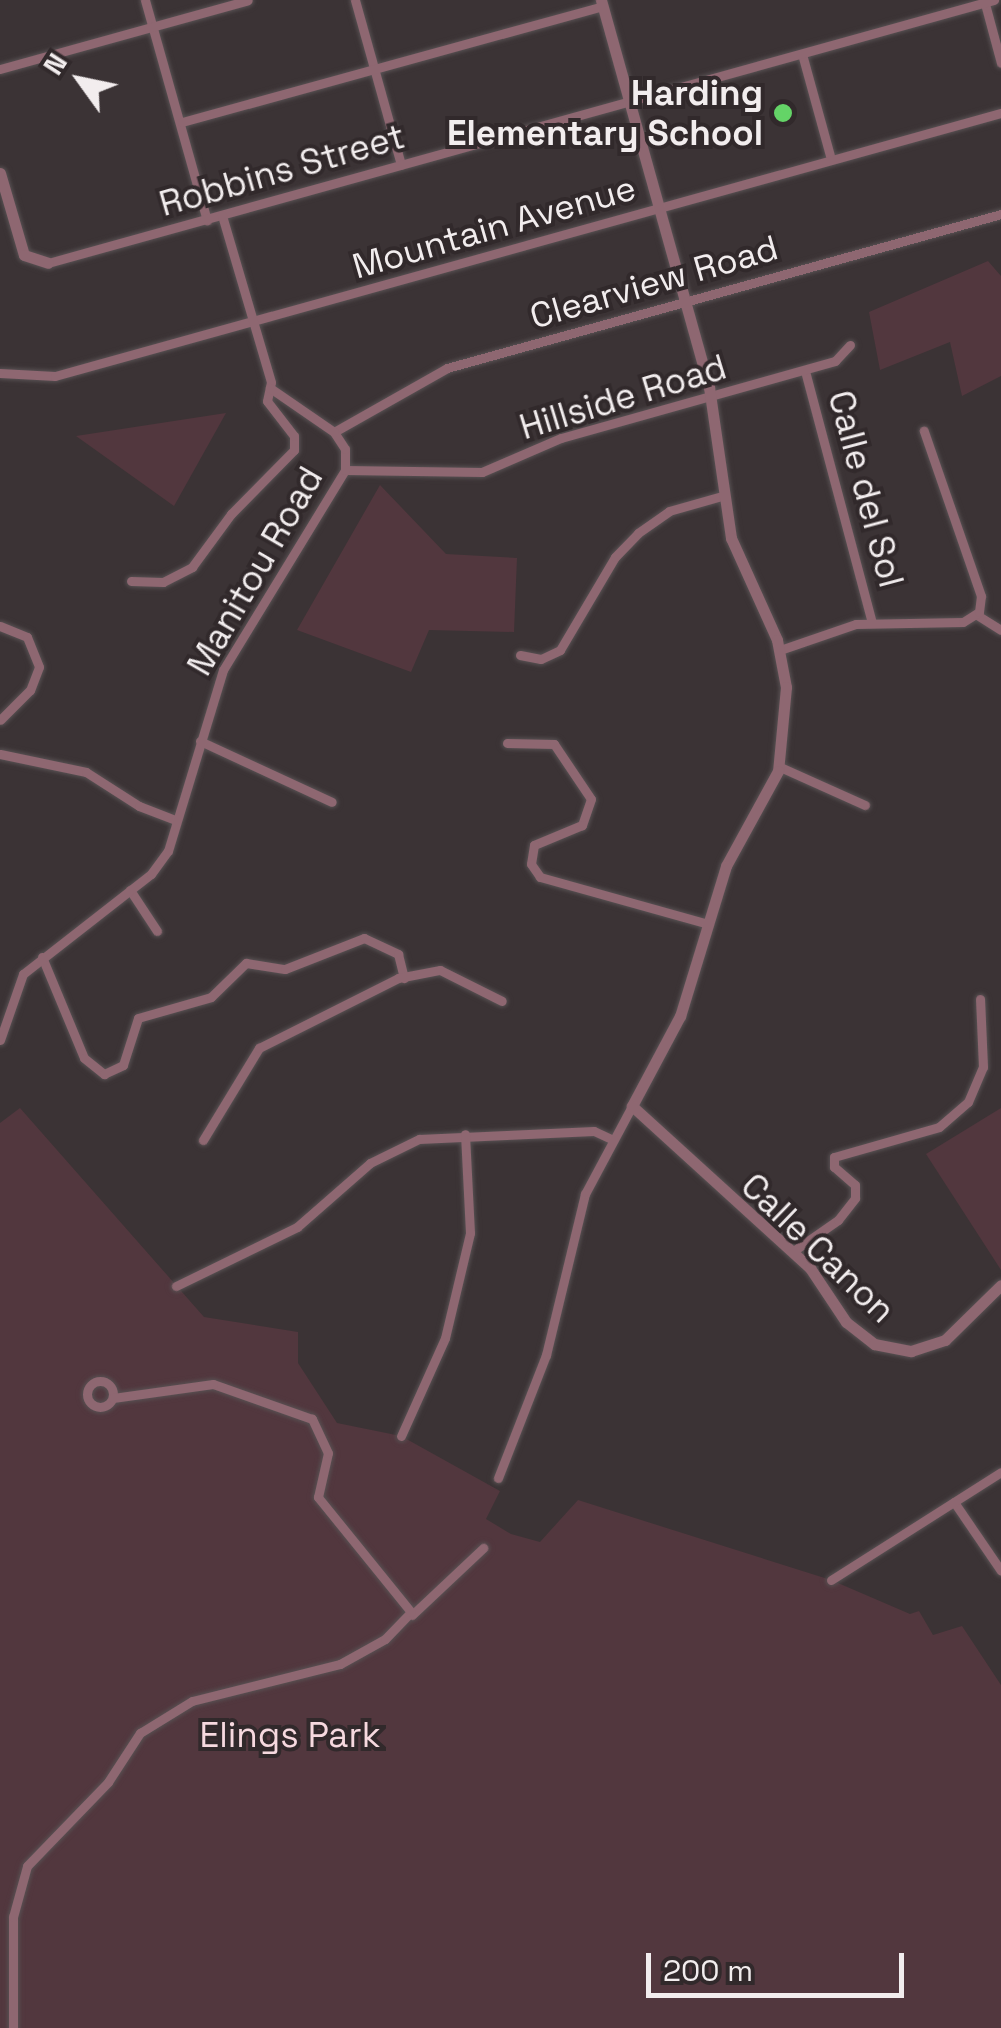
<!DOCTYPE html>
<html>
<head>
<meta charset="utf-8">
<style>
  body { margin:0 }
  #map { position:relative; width:1001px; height:2028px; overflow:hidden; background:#3b3335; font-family:"Space Grotesk",sans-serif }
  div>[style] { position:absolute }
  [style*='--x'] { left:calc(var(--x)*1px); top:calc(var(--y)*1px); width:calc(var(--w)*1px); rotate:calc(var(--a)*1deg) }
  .green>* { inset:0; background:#52373e }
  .roads { filter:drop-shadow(0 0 2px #585153) drop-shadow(0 0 2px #585153) }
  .minor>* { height:9px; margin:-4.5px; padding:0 4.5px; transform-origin:4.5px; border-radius:4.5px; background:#8e6771 }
  .minor>.ring { margin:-4.5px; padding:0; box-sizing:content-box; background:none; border:9px solid #8e6771; border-radius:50% }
  .tertiary>* { height:11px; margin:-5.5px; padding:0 5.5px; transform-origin:5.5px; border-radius:5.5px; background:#8e6771 }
  .dots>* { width:28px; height:28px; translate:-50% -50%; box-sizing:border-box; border:5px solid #31292b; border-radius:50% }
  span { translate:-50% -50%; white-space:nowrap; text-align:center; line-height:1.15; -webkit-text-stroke:8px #31292b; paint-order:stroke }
  .poi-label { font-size:35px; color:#f2edee; font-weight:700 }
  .right { translate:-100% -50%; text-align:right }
  .street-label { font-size:35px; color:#f2edee }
  .park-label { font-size:35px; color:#f6d9df }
  .north { position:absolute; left:30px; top:30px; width:100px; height:100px; -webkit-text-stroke:8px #31292b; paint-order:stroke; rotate:303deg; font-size:28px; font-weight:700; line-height:40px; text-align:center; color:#f2edee }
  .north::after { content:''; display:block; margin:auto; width:35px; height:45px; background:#f2edee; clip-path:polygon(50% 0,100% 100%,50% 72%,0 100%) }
  .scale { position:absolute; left:646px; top:1953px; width:258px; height:45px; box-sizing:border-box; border:5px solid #f2edee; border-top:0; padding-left:12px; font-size:30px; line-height:35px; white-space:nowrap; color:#f2edee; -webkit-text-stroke:8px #31292b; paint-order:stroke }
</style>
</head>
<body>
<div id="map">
  <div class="green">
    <div style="clip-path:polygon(988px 261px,1001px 276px,1001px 376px,962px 396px,950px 342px,880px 370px,869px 312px)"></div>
    <div style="clip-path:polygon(226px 413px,174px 506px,76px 436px)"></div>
    <div style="clip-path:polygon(380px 485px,446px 554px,517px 558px,514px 632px,429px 630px,411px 672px,297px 630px)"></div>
    <div style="clip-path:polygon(20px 1108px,204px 1317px,298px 1332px,298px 1363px,337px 1423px,401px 1436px,500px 1491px,486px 1519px,511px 1534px,540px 1542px,578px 1500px,831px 1580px,910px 1614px,919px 1611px,933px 1635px,962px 1626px,1001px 1685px,1001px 2028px,0 2028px,0 1123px)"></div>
    <div style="clip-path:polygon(1001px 1108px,1001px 1270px,926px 1154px)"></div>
  </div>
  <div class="roads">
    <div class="minor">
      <div style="--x:145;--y:0;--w:229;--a:74.3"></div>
      <div style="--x:355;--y:0;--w:171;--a:74.4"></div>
      <div style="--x:984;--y:0;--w:65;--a:74.9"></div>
      <div style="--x:802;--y:54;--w:109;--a:74.6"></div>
      <div style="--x:0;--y:69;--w:257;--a:-15.5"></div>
      <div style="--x:182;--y:122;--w:436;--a:-15.4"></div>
      <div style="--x:48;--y:263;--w:982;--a:-15.54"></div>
      <div style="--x:805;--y:371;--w:260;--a:75.1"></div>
      <div style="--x:0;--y:373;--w:55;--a:3.1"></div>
      <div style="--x:55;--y:376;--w:982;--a:-15.54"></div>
      <div style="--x:334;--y:432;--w:130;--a:-29.5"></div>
      <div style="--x:447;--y:368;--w:575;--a:-15.53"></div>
      <div style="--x:345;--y:470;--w:137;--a:0.8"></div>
      <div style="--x:482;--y:472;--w:86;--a:-23.3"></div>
      <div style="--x:561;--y:438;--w:285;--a:-15.7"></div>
      <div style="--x:835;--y:361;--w:22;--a:-47"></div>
      <div style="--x:131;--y:581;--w:32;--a:2"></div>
      <div style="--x:163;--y:582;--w:33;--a:-27"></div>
      <div style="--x:192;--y:567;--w:66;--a:-53.7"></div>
      <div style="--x:231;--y:514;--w:90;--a:-45.5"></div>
      <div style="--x:294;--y:450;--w:14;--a:-90"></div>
      <div style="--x:294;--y:436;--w:44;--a:-127.6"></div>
      <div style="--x:267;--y:401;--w:19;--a:-78"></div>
      <div style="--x:271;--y:382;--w:174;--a:-106.4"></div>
      <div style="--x:977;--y:615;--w:28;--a:32"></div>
      <div style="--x:0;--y:626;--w:29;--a:22"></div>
      <div style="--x:27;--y:637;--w:32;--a:68"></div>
      <div style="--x:39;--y:667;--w:25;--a:111"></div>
      <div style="--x:30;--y:690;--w:42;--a:135"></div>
      <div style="--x:780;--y:650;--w:80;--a:-18.9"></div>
      <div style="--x:856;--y:624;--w:107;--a:-1.1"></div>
      <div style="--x:963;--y:622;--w:19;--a:-32"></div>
      <div style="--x:979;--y:612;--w:16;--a:-83"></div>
      <div style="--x:981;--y:596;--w:175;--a:-109.1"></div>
      <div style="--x:520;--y:655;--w:21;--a:11"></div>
      <div style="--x:541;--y:659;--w:21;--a:-25"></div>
      <div style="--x:560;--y:650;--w:108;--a:-59.4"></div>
      <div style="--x:615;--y:557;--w:33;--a:-46"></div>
      <div style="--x:638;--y:533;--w:38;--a:-35"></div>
      <div style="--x:669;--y:511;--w:55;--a:-15.8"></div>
      <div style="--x:200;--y:741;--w:145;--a:24.8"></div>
      <div style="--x:507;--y:743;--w:47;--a:1.2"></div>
      <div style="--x:554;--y:744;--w:66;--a:56.1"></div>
      <div style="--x:591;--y:799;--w:28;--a:109"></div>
      <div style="--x:582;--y:825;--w:52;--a:157.4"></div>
      <div style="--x:534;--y:845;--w:19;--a:99"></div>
      <div style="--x:531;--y:864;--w:16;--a:55"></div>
      <div style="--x:540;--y:877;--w:174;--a:15.6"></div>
      <div style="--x:0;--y:754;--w:88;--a:11.8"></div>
      <div style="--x:86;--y:772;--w:63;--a:32.7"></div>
      <div style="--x:139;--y:806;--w:40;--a:21"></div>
      <div style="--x:780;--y:767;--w:93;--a:24.1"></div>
      <div style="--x:130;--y:890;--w:49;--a:56.6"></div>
      <div style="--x:42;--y:957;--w:109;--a:67.4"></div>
      <div style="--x:84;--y:1058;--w:26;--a:39"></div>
      <div style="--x:104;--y:1074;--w:21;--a:-25"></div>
      <div style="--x:123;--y:1065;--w:49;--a:-72.3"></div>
      <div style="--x:138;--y:1018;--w:76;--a:-16"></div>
      <div style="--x:211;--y:997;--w:49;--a:-44.2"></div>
      <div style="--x:246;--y:963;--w:39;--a:9"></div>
      <div style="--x:285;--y:969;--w:85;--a:-21.4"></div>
      <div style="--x:364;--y:938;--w:38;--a:25"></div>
      <div style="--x:398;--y:954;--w:25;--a:76"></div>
      <div style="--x:0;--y:1040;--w:70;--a:-70.8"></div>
      <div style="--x:23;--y:974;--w:162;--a:-38"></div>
      <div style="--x:151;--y:874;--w:29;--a:-54"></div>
      <div style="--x:168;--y:851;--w:189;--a:-73.1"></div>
      <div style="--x:223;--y:670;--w:234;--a:-58.6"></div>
      <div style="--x:345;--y:470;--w:21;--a:-90"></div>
      <div style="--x:345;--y:449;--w:20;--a:-123"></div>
      <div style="--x:334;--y:432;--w:78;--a:-145.5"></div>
      <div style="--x:203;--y:1140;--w:108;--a:-58.7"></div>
      <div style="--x:259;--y:1048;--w:156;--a:-26.7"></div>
      <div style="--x:398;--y:978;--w:43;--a:-10.8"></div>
      <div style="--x:440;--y:970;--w:69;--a:26.6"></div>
      <div style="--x:792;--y:1252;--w:56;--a:-34.8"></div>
      <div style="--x:838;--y:1220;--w:28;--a:-52"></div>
      <div style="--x:855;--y:1198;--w:13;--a:-90"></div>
      <div style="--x:855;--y:1185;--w:28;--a:-139"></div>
      <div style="--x:834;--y:1167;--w:10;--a:-90"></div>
      <div style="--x:834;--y:1157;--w:109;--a:-15.9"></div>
      <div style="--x:939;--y:1127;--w:38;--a:-41"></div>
      <div style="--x:968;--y:1102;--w:38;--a:-67"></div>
      <div style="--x:983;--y:1067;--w:68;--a:-92.5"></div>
      <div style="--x:176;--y:1286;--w:135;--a:-26"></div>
      <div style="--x:297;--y:1227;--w:97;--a:-41.2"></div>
      <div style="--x:370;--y:1163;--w:55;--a:-26.1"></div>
      <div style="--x:419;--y:1139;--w:175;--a:-2.6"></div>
      <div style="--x:594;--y:1131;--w:19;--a:25"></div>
      <div class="ring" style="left:87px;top:1381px;width:17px;height:17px"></div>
      <div style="--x:401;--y:1436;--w:107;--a:-65.8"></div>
      <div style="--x:445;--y:1338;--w:108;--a:-76.6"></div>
      <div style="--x:470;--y:1233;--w:99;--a:-92.9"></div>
      <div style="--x:498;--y:1478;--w:132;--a:-68.7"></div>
      <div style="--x:546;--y:1355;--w:166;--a:-76.4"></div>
      <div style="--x:585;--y:1194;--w:100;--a:-61.9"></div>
      <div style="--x:954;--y:1502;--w:83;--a:55.7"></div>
      <div style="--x:831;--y:1580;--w:201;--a:-32.4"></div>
      <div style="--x:412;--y:1615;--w:98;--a:-43.3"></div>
      <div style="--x:13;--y:2028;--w:111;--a:-90"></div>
      <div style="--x:13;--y:1917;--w:53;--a:-74.6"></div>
      <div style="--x:27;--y:1866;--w:117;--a:-46"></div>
      <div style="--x:108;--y:1782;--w:59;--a:-56.9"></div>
      <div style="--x:140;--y:1733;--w:61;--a:-31.6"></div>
      <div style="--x:192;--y:1701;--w:153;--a:-14"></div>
      <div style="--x:340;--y:1664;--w:51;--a:-29.1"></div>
      <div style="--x:385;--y:1639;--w:37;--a:-46"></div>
      <div style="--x:411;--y:1612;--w:148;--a:-129"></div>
      <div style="--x:318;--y:1497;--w:45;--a:-77.2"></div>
      <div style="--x:328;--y:1453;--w:38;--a:-115"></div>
      <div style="--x:312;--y:1419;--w:105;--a:-160.5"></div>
      <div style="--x:213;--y:1384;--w:101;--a:172"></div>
    </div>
    <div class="tertiary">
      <div style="--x:601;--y:0;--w:402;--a:74.4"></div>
      <div style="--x:709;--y:387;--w:153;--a:81.7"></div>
      <div style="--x:731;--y:538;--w:112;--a:65.7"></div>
      <div style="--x:777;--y:640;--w:48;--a:79.2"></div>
      <div style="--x:786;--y:687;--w:84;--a:95.4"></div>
      <div style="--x:778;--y:771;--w:108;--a:118.7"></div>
      <div style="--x:726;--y:866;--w:157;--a:107"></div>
      <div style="--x:680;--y:1016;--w:102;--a:118.1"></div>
      <div style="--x:632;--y:1106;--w:241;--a:42.3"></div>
      <div style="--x:810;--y:1268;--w:65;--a:56.3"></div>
      <div style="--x:846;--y:1322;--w:36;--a:38"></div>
      <div style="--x:874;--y:1344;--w:38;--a:11"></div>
      <div style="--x:911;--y:1351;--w:36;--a:-18"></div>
      <div style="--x:945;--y:1340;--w:78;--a:-44.5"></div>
      <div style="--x:0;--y:173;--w:85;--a:73.7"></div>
      <div style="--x:24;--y:255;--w:25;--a:18"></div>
    </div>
  </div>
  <div class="dots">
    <div style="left:783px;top:113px;background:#64d467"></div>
  </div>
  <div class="poi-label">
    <span class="right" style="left:763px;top:113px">Harding<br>Elementary School</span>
  </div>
  <div class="street-label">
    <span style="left:282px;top:170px;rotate:-16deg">Robbins Street</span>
    <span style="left:494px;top:227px;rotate:-16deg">Mountain Avenue</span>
    <span style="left:654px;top:282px;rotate:-16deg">Clearview Road</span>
    <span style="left:623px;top:397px;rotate:-17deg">Hillside Road</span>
    <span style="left:866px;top:489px;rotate:75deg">Calle del Sol</span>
    <span style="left:255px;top:571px;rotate:-60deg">Manitou Road</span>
    <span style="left:818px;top:1248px;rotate:44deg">Calle Canon</span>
  </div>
  <div class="park-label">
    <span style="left:290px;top:1735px">Elings Park</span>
  </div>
  <div class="north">N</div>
  <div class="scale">200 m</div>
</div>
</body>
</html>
